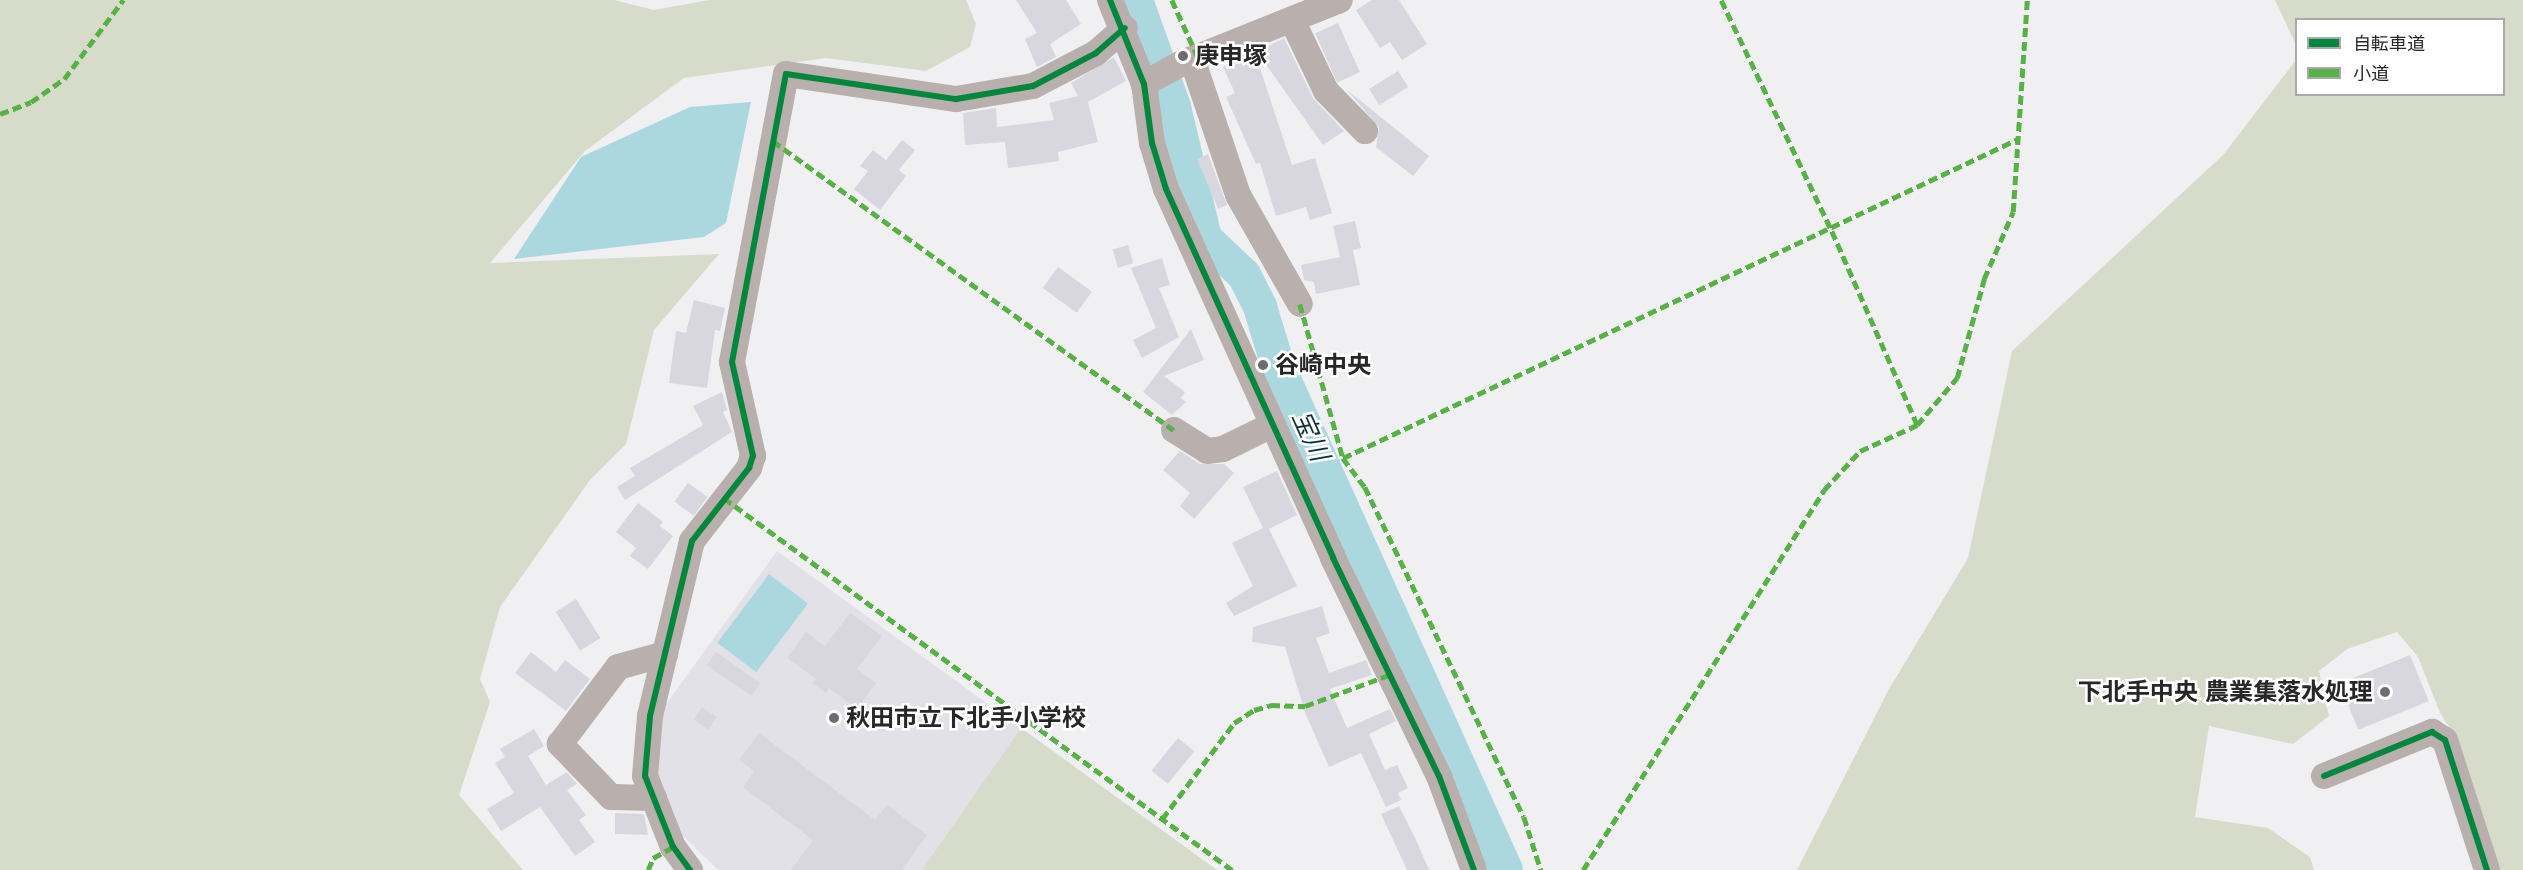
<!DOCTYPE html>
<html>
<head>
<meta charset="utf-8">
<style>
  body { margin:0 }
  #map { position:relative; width:2523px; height:870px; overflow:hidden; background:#f0f0f2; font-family:Jost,"Noto Sans JP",sans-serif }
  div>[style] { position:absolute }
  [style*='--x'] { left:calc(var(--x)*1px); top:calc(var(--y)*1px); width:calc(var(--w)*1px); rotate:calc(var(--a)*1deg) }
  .built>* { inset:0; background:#e2e1e8 }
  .green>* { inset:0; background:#d7dcca }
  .water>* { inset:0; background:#abd8df; transform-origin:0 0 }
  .river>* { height:34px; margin:-17px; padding:0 17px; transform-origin:17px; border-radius:17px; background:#abd8df }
  .building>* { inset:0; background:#d8d7df; transform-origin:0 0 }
  .minor>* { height:26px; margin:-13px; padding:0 13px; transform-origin:13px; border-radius:13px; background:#b9afac }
  .quiet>* { height:4.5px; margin-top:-2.25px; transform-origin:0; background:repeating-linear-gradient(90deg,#56b245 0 9px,transparent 0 13.5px) }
  .cycleway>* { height:6px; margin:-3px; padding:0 3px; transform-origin:3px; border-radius:3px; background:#00873e }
  .dots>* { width:16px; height:16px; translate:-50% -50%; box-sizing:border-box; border:3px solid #fff; border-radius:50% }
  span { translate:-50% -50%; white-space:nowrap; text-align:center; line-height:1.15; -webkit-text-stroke:5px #fff; paint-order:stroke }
  .poi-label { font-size:24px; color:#272728; font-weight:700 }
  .left { translate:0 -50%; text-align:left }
  .right { translate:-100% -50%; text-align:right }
  .water-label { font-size:26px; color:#103034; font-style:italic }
  .legend { position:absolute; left:2295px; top:18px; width:210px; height:78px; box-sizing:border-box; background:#fff; border:2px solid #a9a9a9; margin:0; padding:8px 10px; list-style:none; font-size:18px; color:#272728 }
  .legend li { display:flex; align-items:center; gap:12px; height:30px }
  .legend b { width:30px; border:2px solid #a9a9a9 }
</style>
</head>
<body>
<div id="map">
  <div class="built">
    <div style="clip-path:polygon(777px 551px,1217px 870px,718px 870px,678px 831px,651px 767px,664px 707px)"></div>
  </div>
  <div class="green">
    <div style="clip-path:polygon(0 0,614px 0,654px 10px,709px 0,966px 0,976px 24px,970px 47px,926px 71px,826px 58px,684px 78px,585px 151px,490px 263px,719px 254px,654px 330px,626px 444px,590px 480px,500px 607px,480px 679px,490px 702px,459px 795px,523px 870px,0 870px)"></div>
    <div style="clip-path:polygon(2275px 0,2523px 0,2523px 870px,2493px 870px,2454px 734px,2440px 713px,2418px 657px,2397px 632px,2347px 649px,2319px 671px,2329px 716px,2293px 744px,2209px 726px,2195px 817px,2268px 828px,2310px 857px,2314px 870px,1797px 870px,1889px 689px,1968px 558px,2012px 351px,2223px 155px,2296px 60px,2296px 94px,2504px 94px,2504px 20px,2296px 20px,2296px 45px)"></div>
    <div style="clip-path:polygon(1021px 728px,1217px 870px,922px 870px)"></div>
  </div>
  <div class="water">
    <div style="clip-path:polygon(751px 102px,726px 223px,704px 237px,514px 259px,581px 157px,690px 107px)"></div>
    <div style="left:769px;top:574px;width:49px;height:86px;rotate:37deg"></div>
  </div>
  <div class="river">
    <div style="--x:1136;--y:0;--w:114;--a:70.4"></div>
    <div style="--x:1174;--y:107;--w:135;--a:76.7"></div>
    <div style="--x:1205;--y:238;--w:54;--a:43.5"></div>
    <div style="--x:1244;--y:275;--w:36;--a:63"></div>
    <div style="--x:1260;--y:307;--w:62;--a:73"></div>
    <div style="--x:1278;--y:366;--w:553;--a:65.66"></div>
  </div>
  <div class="building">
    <div style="clip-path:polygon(1016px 0,1066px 0,1081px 24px,1050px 44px,1056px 57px,1037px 67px,1025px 39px,1037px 33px)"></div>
    <div style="clip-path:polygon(1372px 0,1399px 0,1427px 44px,1402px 60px,1390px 42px,1380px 48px,1356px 10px)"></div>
    <div style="left:1338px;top:23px;width:54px;height:25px;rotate:66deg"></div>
    <div style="clip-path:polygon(1284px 38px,1313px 98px,1344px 131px,1323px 145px,1257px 52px)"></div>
    <div style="clip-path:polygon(1250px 52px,1255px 53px,1292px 165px,1315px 158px,1332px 213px,1310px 220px,1306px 207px,1276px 216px,1260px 163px,1256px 164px,1226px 97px,1235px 93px,1223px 67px)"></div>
    <div style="clip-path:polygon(1114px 57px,1126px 81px,1088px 102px,1098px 142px,1058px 152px,1059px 161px,1008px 168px,1005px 142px,965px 145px,963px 113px,996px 108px,997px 127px,1054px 120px,1049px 103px,1078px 96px,1071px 83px)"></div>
    <div style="left:1398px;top:71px;width:19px;height:34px;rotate:58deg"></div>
    <div style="clip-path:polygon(1346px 89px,1429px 156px,1413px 176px,1376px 147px,1379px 127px)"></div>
    <div style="clip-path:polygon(902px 140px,915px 150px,899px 170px,906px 176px,880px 210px,854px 189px,868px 171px,860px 166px,873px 150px,886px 160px)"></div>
    <div style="clip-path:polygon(1208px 154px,1227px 205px,1218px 209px,1197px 159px)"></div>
    <div style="clip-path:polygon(1355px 221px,1361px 248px,1353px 250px,1360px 285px,1316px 294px,1314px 282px,1304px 280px,1301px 265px,1340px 257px,1333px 226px)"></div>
    <div style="left:1128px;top:245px;width:19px;height:16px;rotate:74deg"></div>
    <div style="clip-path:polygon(1162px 258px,1170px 285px,1159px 288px,1179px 337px,1142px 358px,1133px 340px,1156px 328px,1131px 268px)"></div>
    <div style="left:1058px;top:267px;width:42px;height:26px;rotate:36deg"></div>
    <div style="clip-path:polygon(694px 300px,725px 308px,720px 331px,715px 330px,707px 388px,669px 383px,676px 331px,686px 333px)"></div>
    <div style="clip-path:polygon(1191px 329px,1204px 360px,1164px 376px,1185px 392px,1181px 398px,1186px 402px,1172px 415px,1143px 392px)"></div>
    <div style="clip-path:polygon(722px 392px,727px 410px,723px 412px,732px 432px,625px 500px,617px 487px,635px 476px,630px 468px,703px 425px,693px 406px)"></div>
    <div style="clip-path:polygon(1180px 451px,1200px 464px,1224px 464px,1234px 473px,1194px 519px,1180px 506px,1190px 493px,1163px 470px)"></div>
    <div style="clip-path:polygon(1277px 471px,1297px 515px,1269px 529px,1297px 586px,1234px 616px,1226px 603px,1253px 586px,1232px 543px,1263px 528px,1243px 487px)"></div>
    <div style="left:688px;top:483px;width:24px;height:23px;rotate:36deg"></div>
    <div style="clip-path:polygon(638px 503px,663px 522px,660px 526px,673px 536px,648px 569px,630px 556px,636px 548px,616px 532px)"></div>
    <div style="left:576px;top:599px;width:46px;height:24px;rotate:58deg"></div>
    <div style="clip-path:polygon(1322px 606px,1330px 633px,1316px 638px,1329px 673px,1366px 660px,1372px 675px,1330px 689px,1347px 728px,1390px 709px,1396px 721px,1369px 734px,1385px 770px,1397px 765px,1408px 788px,1398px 793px,1401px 800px,1386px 807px,1361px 753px,1329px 767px,1306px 715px,1285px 647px,1252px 642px,1253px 627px)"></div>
    <div style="clip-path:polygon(850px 613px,882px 636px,857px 669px,876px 683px,857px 709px,829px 688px,826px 693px,812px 683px,816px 679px,787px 658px,806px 632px,825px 646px)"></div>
    <div style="clip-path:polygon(531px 652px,556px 672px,565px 660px,590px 679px,566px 711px,515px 673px)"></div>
    <div style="left:716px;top:652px;width:54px;height:16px;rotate:35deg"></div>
    <div style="left:2410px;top:655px;width:50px;height:76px;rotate:68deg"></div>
    <div style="left:702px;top:707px;width:18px;height:15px;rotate:34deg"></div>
    <div style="clip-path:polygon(534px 729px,544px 746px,528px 756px,546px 785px,567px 772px,577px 784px,567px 790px,586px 815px,579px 820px,595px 842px,575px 856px,540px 807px,501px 831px,487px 809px,514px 793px,495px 763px,505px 757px,500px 749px)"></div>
    <div style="clip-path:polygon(759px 733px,875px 820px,887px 805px,927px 835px,902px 870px,791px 870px,813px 840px,743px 787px,754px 771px,739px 760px)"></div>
    <div style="left:1178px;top:738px;width:21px;height:42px;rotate:39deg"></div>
    <div style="clip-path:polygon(1399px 806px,1417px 842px,1429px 870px,1407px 870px,1381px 814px)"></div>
    <div style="clip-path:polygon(615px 813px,644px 814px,648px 835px,615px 834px)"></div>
  </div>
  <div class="minor">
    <div style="--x:1110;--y:0;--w:91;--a:68"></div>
    <div style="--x:1144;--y:84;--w:60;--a:82.3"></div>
    <div style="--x:1152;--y:143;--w:48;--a:73.1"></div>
    <div style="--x:1166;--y:189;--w:405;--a:65.6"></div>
    <div style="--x:1333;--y:558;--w:242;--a:64.1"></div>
    <div style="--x:1439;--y:776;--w:100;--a:69.6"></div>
    <div style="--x:1292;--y:20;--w:79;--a:64.4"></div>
    <div style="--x:1326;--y:91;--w:56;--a:45.7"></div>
    <div style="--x:1192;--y:59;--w:144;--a:71.3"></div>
    <div style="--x:1238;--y:195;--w:125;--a:60.4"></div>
    <div style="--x:1144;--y:84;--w:41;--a:-29.1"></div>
    <div style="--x:1180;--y:64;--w:172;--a:-21.8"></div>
    <div style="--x:1174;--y:430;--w:39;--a:32"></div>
    <div style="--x:1207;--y:451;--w:16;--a:-7"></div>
    <div style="--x:1223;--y:449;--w:55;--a:-26.1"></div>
    <div style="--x:2324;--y:776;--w:117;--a:-22.2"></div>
    <div style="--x:2432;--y:732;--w:15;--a:32"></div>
    <div style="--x:2445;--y:740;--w:137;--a:72.1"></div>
    <div style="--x:654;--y:798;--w:43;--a:-178.7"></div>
    <div style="--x:611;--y:797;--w:74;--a:-133.9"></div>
    <div style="--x:560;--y:744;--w:96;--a:-53"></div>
    <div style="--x:618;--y:667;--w:49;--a:-15.5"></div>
    <div style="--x:690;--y:870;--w:29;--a:-126"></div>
    <div style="--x:673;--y:847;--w:76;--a:-111.5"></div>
    <div style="--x:645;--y:776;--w:60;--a:-85.2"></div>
    <div style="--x:650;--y:716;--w:180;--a:-76.5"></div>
    <div style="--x:692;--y:541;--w:93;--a:-52"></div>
    <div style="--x:749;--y:468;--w:13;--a:-72"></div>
    <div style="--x:753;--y:456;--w:96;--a:-102.6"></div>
    <div style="--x:732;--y:362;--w:293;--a:-79.4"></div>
    <div style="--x:786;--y:74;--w:172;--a:8.4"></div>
    <div style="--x:956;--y:99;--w:78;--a:-9.6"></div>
    <div style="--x:1033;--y:86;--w:71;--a:-27.6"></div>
    <div style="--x:1096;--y:53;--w:38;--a:-41"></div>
  </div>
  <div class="quiet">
    <div style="--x:1172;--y:0;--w:63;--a:65.5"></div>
    <div style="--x:0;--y:114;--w:33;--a:-21"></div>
    <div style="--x:31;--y:102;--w:40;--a:-34.9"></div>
    <div style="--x:64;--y:79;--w:99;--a:-53.2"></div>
    <div style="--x:773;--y:141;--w:494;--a:35.8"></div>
    <div style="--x:1300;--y:304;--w:160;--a:74.4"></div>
    <div style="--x:1343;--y:458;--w:36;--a:53"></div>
    <div style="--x:1365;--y:487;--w:366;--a:64.3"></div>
    <div style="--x:1524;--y:817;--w:56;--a:72.2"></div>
    <div style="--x:1917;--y:425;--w:62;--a:-49.6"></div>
    <div style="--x:1957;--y:378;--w:103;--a:-74.7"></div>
    <div style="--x:1984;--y:279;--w:73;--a:-66.6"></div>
    <div style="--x:2013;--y:212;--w:212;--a:-86.2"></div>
    <div style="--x:1343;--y:458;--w:747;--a:-25.3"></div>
    <div style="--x:724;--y:498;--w:630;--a:36.21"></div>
    <div style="--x:1162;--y:819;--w:120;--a:-53.1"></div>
    <div style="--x:1234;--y:723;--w:24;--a:-33"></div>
    <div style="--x:1254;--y:710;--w:18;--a:-16"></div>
    <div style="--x:1271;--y:705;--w:34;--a:2"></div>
    <div style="--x:1305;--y:706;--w:90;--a:-20.3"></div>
    <div style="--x:648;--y:870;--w:13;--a:-67"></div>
    <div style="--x:653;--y:858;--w:23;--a:-29"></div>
    <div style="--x:1583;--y:870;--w:450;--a:-57.6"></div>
    <div style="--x:1824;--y:490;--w:53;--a:-47.3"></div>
    <div style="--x:1860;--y:451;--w:63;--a:-24.5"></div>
    <div style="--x:1917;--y:425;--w:215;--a:-113.8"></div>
    <div style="--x:1830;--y:228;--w:253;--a:-115.6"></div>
  </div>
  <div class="cycleway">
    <div style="--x:1110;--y:0;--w:91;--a:68"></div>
    <div style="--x:1144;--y:84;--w:60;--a:82.3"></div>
    <div style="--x:1152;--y:143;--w:48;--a:73.1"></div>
    <div style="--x:1166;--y:189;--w:405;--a:65.6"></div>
    <div style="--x:1333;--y:558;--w:242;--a:64.1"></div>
    <div style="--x:1439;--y:776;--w:100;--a:69.6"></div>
    <div style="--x:2324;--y:776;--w:117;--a:-22.2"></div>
    <div style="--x:2432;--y:732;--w:15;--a:32"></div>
    <div style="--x:2445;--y:740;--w:137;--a:72.1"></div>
    <div style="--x:690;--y:870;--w:29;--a:-126"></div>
    <div style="--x:673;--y:847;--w:76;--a:-111.5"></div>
    <div style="--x:645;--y:776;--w:60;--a:-85.2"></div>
    <div style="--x:650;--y:716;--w:180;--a:-76.5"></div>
    <div style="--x:692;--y:541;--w:93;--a:-52"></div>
    <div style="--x:749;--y:468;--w:13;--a:-72"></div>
    <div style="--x:753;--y:456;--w:96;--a:-102.6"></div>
    <div style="--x:732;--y:362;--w:293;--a:-79.4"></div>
    <div style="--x:786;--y:74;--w:172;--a:8.4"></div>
    <div style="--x:956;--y:99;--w:78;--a:-9.6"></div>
    <div style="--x:1033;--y:86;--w:71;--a:-27.6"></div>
    <div style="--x:1096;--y:53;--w:38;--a:-41"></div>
  </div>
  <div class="dots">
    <div style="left:1183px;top:56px;background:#6d6d6f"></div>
    <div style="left:1263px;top:365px;background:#6d6d6f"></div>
    <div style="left:2385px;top:692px;background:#6d6d6f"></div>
    <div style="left:834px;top:718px;background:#6d6d6f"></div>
  </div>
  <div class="poi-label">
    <span class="left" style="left:1195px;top:56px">庚申塚</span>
    <span class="left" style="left:1275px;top:365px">谷崎中央</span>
    <span class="right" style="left:2373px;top:692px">下北手中央 農業集落水処理</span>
    <span class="left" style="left:846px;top:718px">秋田市立下北手小学校</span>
  </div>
  <div class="water-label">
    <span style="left:1310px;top:436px;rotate:66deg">宝川</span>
  </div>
  <ul class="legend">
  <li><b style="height:8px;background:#00873e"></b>自転車道</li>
  <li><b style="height:8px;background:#56b245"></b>小道</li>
  </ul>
</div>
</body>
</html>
